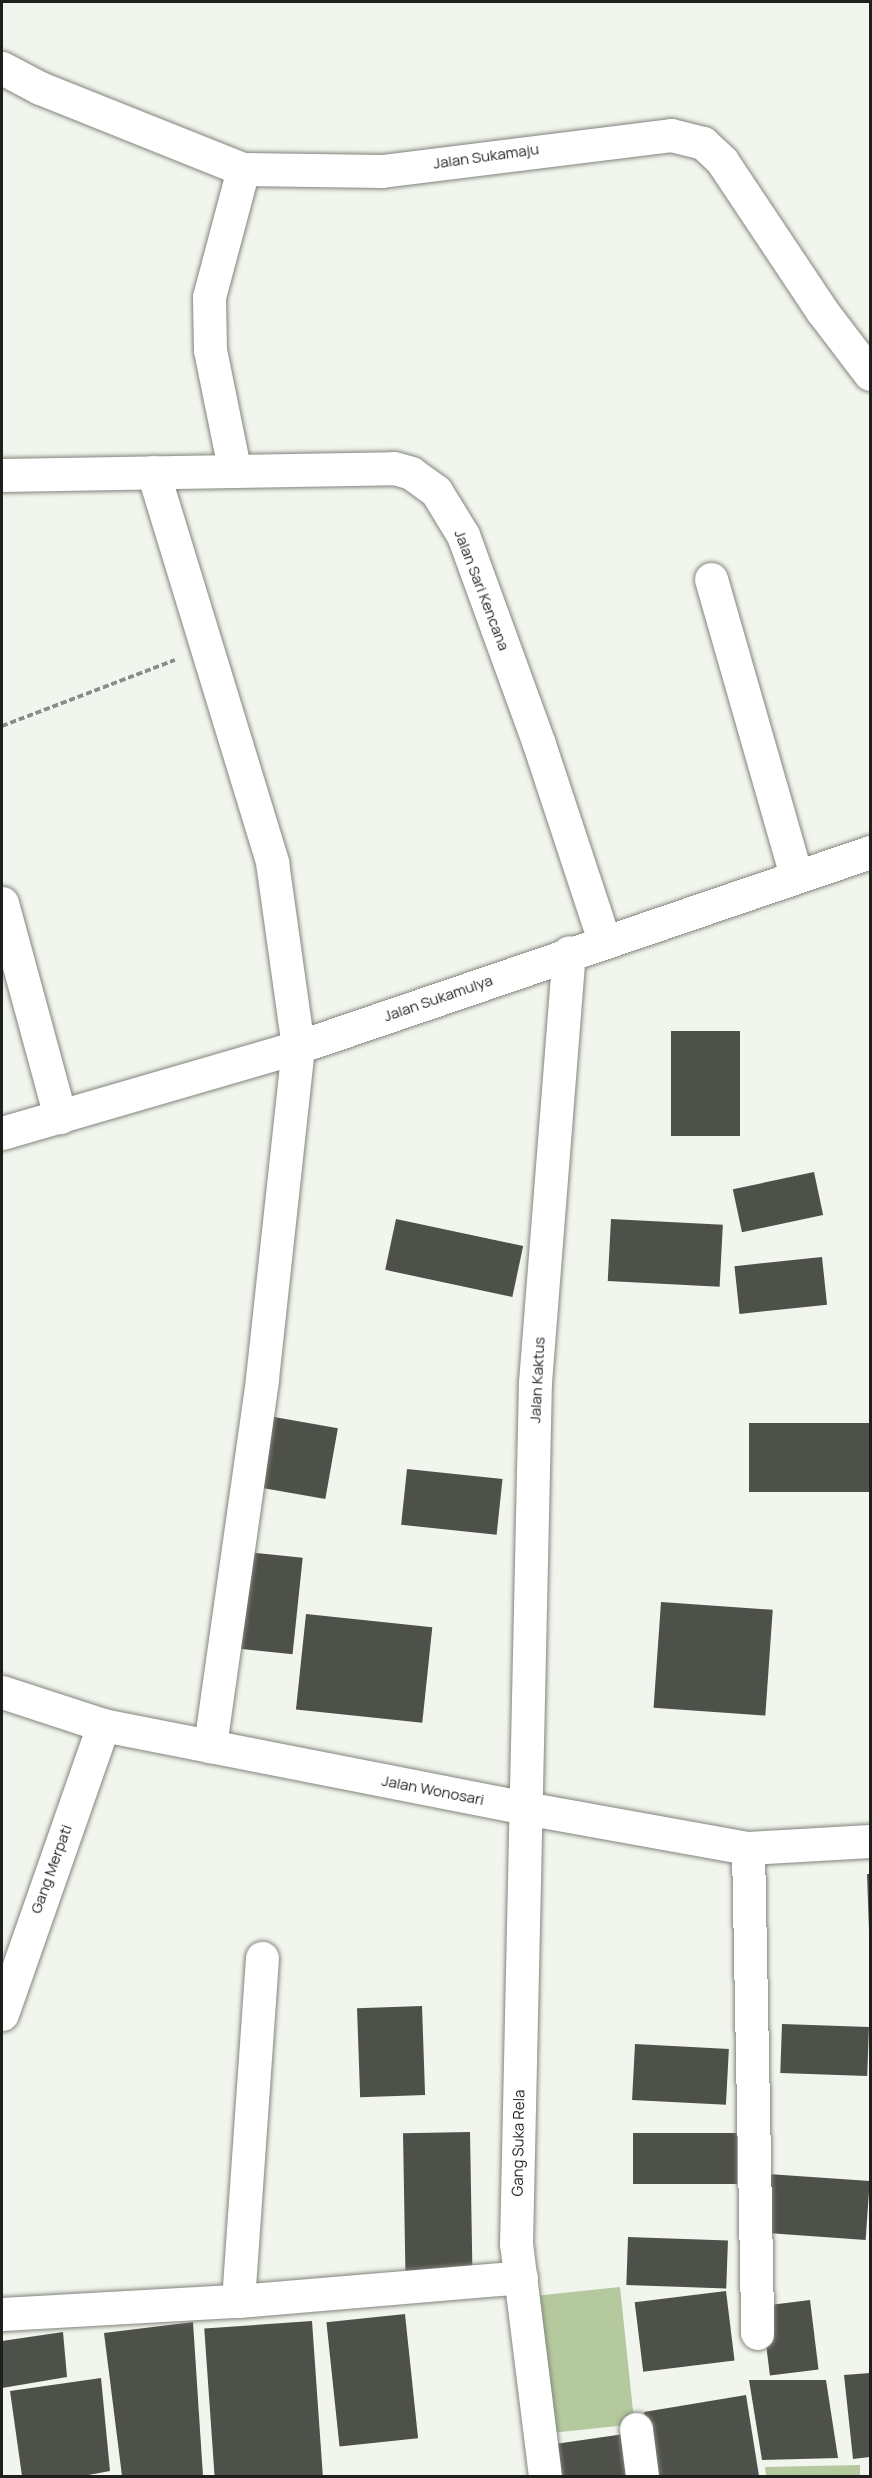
<!DOCTYPE html>
<html>
<head>
<meta charset="utf-8">
<style>
  body { margin:0 }
  #map { position:relative; width:872px; height:2478px; overflow:hidden; background:#f1f5ed; font-family:Manrope,sans-serif }
  div>[style] { position:absolute }
  [style*='--x'] { left:calc(var(--x)*1px); top:calc(var(--y)*1px); width:calc(var(--w)*1px); rotate:calc(var(--a)*1deg) }
  .green>* { inset:0; background:#b4c99d; transform-origin:0 0 }
  .building>* { inset:0; background:#4e514a; transform-origin:0 0 }
  .path>* { height:4px; margin-top:-2px; transform-origin:0; background:repeating-linear-gradient(90deg,#898c87 0 6px,transparent 0 9px) }
  .roads { filter:drop-shadow(0 0 2px #81857d) drop-shadow(0 0 2px #81857d) }
  .minor>* { height:33px; margin:-16.5px; padding:0 16.5px; transform-origin:16.5px; border-radius:16.5px; background:#fff }
  span { translate:-50% -50%; white-space:nowrap; text-align:center; line-height:1.15; -webkit-text-stroke:6px #fff; paint-order:stroke }
  .street-label { font-size:15px; color:#1e201d }
  .frame { position:absolute; inset:0; border:3px solid #1e201d; pointer-events:none }
</style>
</head>
<body>
<div id="map">
  <div class="green">
    <div style="left:620px;top:2287px;width:138px;height:89px;rotate:84deg"></div>
    <div style="clip-path:polygon(860px 2465px,860px 2476px,766px 2476px,765px 2467px)"></div>
  </div>
  <div class="building">
    <div style="left:671px;top:1031px;width:69px;height:105px"></div>
    <div style="left:814px;top:1172px;width:44px;height:83px;rotate:78deg"></div>
    <div style="left:396px;top:1219px;width:130px;height:52px;rotate:12deg"></div>
    <div style="left:611px;top:1219px;width:112px;height:62px;rotate:3deg"></div>
    <div style="left:822px;top:1257px;width:48px;height:88px;rotate:84deg"></div>
    <div style="left:263px;top:1415px;width:76px;height:72px;rotate:10deg"></div>
    <div style="left:870px;top:1423px;width:69px;height:121px;rotate:90deg"></div>
    <div style="left:407px;top:1469px;width:96px;height:56px;rotate:6deg"></div>
    <div style="left:248px;top:1552px;width:55px;height:97px;rotate:6deg"></div>
    <div style="left:661px;top:1602px;width:112px;height:106px;rotate:4deg"></div>
    <div style="left:306px;top:1614px;width:127px;height:96px;rotate:6deg"></div>
    <div style="clip-path:polygon(867px 1874px,870px 1874px,870px 1930px,869px 1930px)"></div>
    <div style="left:422px;top:2006px;width:89px;height:65px;rotate:88deg"></div>
    <div style="left:782px;top:2024px;width:87px;height:49px;rotate:2deg"></div>
    <div style="left:635px;top:2044px;width:94px;height:56px;rotate:3deg"></div>
    <div style="left:470px;top:2132px;width:141px;height:67px;rotate:89deg"></div>
    <div style="left:633px;top:2133px;width:104px;height:51px"></div>
    <div style="left:768px;top:2174px;width:102px;height:59px;rotate:4deg"></div>
    <div style="left:628px;top:2237px;width:100px;height:48px;rotate:2deg"></div>
    <div style="left:726px;top:2291px;width:70px;height:92px;rotate:83deg"></div>
    <div style="left:810px;top:2300px;width:70px;height:49px;rotate:83deg"></div>
    <div style="left:405px;top:2314px;width:125px;height:79px;rotate:84deg"></div>
    <div style="left:312px;top:2321px;width:155px;height:108px;rotate:86deg"></div>
    <div style="clip-path:polygon(193px 2322px,203px 2476px,122px 2476px,104px 2333px)"></div>
    <div style="clip-path:polygon(63px 2332px,67px 2377px,2px 2388px,2px 2341px)"></div>
    <div style="clip-path:polygon(870px 2373px,870px 2457px,853px 2459px,844px 2375px)"></div>
    <div style="clip-path:polygon(101px 2378px,110px 2471px,83px 2476px,22px 2476px,10px 2391px)"></div>
    <div style="clip-path:polygon(749px 2380px,826px 2380px,838px 2458px,762px 2460px)"></div>
    <div style="clip-path:polygon(746px 2395px,759px 2476px,654px 2476px,644px 2412px)"></div>
    <div style="clip-path:polygon(631px 2433px,637px 2476px,551px 2476px,548px 2445px)"></div>
  </div>
  <div class="path">
    <div style="--x:2;--y:726;--w:185;--a:-20.9"></div>
  </div>
  <div class="roads">
    <div class="minor">
      <div style="--x:2;--y:68;--w:43;--a:27.8"></div>
      <div style="--x:40;--y:88;--w:219;--a:21.8"></div>
      <div style="--x:243;--y:169;--w:139;--a:0.8"></div>
      <div style="--x:382;--y:171;--w:291;--a:-7.1"></div>
      <div style="--x:671;--y:135;--w:33;--a:14"></div>
      <div style="--x:703;--y:143;--w:26;--a:43"></div>
      <div style="--x:722;--y:161;--w:180;--a:56.3"></div>
      <div style="--x:822;--y:311;--w:79;--a:52.7"></div>
      <div style="--x:234;--y:468;--w:120;--a:-101.5"></div>
      <div style="--x:210;--y:350;--w:53;--a:-91.1"></div>
      <div style="--x:209;--y:297;--w:132;--a:-75.1"></div>
      <div style="--x:153;--y:472;--w:408;--a:73"></div>
      <div style="--x:272;--y:862;--w:187;--a:82"></div>
      <div style="--x:298;--y:1047;--w:335;--a:96.2"></div>
      <div style="--x:262;--y:1380;--w:370;--a:98.1"></div>
      <div style="--x:2;--y:475;--w:392;--a:-1"></div>
      <div style="--x:394;--y:468;--w:18;--a:16"></div>
      <div style="--x:411;--y:473;--w:31;--a:36"></div>
      <div style="--x:436;--y:491;--w:52;--a:58.5"></div>
      <div style="--x:463;--y:535;--w:222;--a:70"></div>
      <div style="--x:539;--y:744;--w:206;--a:71.7"></div>
      <div style="--x:711;--y:579;--w:308;--a:74"></div>
      <div style="--x:2;--y:903;--w:222;--a:74.8"></div>
      <div style="--x:2;--y:1133;--w:308;--a:-16.2"></div>
      <div style="--x:298;--y:1047;--w:604;--a:-18.82"></div>
      <div style="--x:2;--y:1692;--w:106;--a:18.1"></div>
      <div style="--x:103;--y:1725;--w:430;--a:11.1"></div>
      <div style="--x:525;--y:1808;--w:227;--a:10.2"></div>
      <div style="--x:748;--y:1848;--w:122;--a:-3.3"></div>
      <div style="--x:748;--y:1848;--w:485;--a:88.9"></div>
      <div style="--x:2;--y:2014;--w:306;--a:-70.7"></div>
      <div style="--x:238;--y:2301;--w:344;--a:-86"></div>
      <div style="--x:2;--y:2314;--w:236;--a:-3.2"></div>
      <div style="--x:238;--y:2301;--w:284;--a:-4.8"></div>
      <div style="--x:636;--y:2429;--w:47;--a:82.7"></div>
      <div style="--x:545;--y:2476;--w:234;--a:-97.1"></div>
      <div style="--x:516;--y:2244;--w:862;--a:-88.74"></div>
      <div style="--x:535;--y:1382;--w:431;--a:-85.5"></div>
    </div>
  </div>
  <div class="street-label">
    <span style="left:486px;top:156px;rotate:-8deg">Jalan Sukamaju</span>
    <span style="left:482px;top:590px;rotate:69deg">Jalan Sari Kencana</span>
    <span style="left:438px;top:998px;rotate:-19deg">Jalan Sukamulya</span>
    <span style="left:537px;top:1380px;rotate:-87deg">Jalan Kaktus</span>
    <span style="left:433px;top:1790px;rotate:11deg">Jalan Wonosari</span>
    <span style="left:51px;top:1869px;rotate:-70deg">Gang Merpati</span>
    <span style="left:518px;top:2143px;rotate:-89deg">Gang Suka Rela</span>
  </div>
  <div class="frame"></div>
</div>
</body>
</html>
